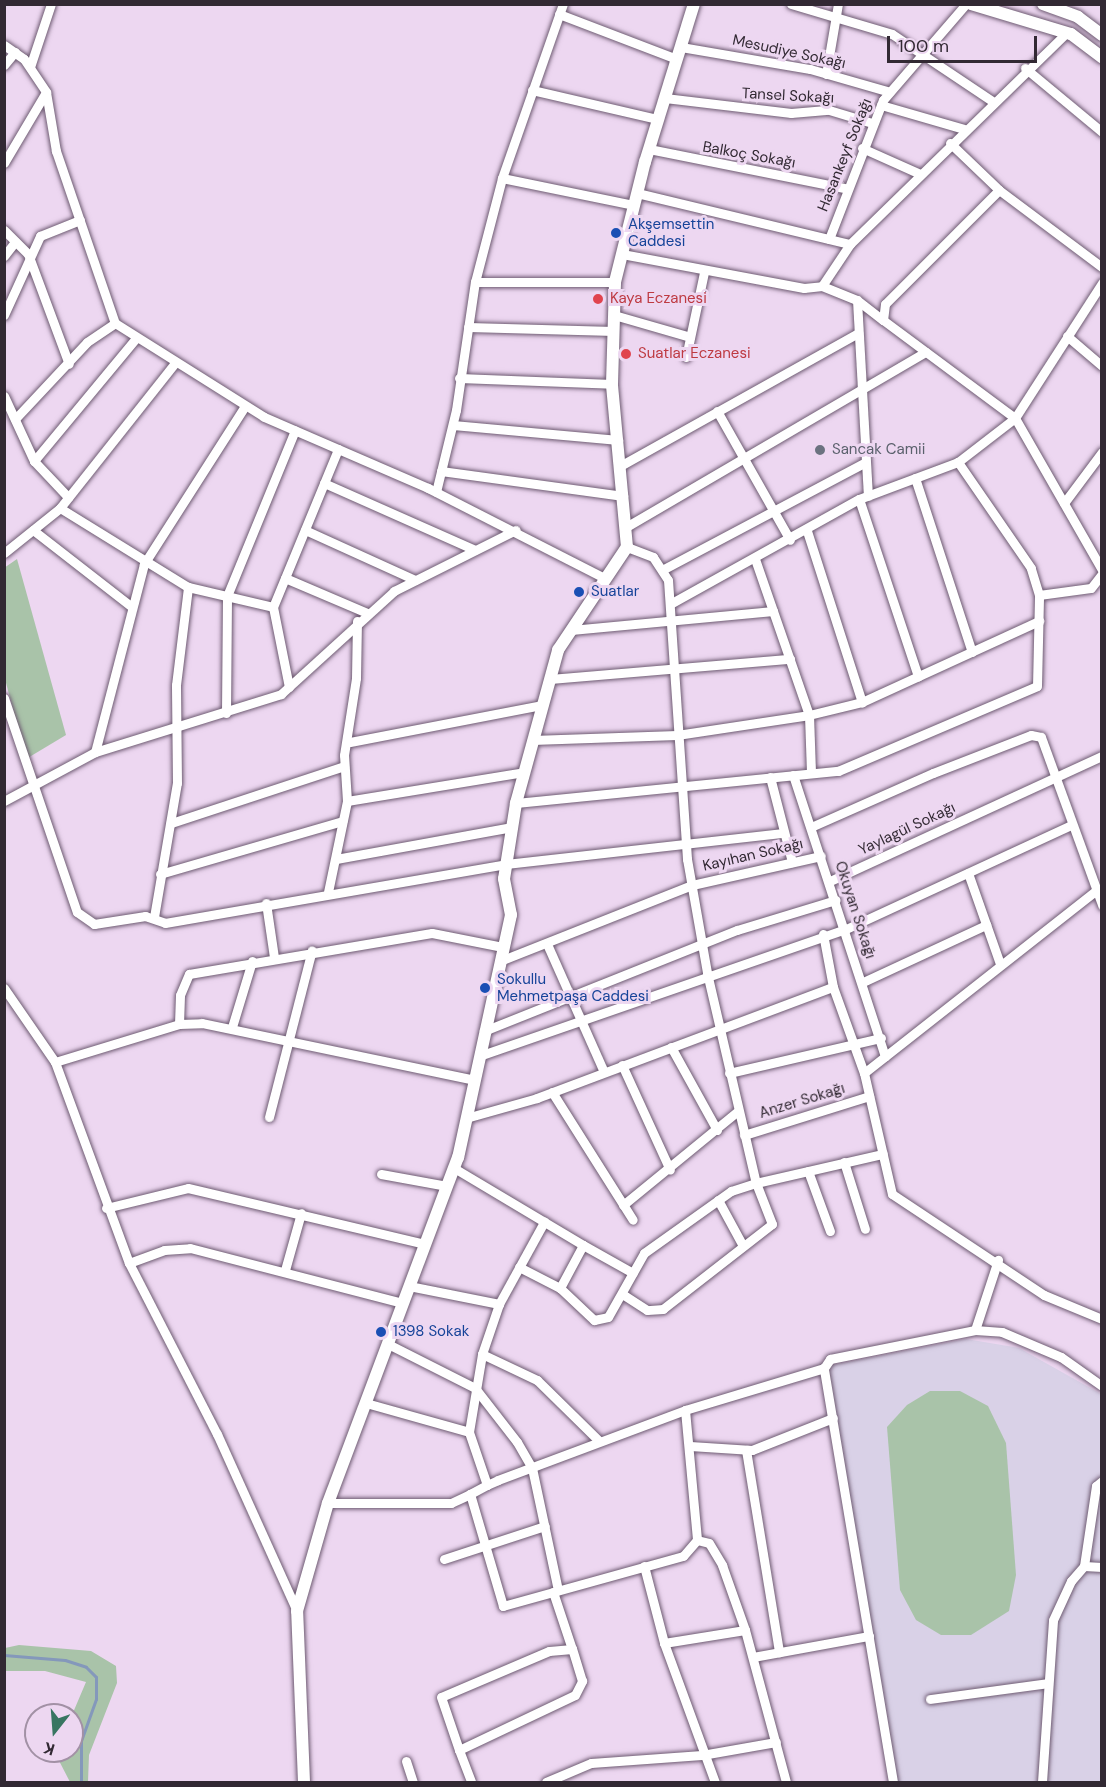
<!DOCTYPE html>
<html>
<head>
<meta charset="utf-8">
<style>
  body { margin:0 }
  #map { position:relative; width:1106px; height:1787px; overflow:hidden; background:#edd7f1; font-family:"DM Sans",sans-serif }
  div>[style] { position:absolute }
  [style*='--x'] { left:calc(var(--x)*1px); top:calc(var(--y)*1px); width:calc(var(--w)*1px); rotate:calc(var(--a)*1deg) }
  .education>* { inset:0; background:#d9d1e7 }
  .green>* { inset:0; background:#a9c3a9 }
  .stream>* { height:3px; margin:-1.5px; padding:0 1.5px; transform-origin:1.5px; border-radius:1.5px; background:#8498bb }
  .roads { filter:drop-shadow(0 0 2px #6e5b72) drop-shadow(0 0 2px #6e5b72) }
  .street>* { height:9px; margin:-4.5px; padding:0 4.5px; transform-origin:4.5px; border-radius:4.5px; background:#fff }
  .secondary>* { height:12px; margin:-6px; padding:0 6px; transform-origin:6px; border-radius:6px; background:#fff }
  .dots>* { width:16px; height:16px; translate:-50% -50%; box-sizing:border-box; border:3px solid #edd7f1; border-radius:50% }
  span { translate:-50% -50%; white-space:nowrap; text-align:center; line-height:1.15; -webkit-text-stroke:6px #edd7f1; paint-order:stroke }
  .street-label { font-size:15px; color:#322933 }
  .transit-label { font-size:15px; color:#164399 }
  .left { translate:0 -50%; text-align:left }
  .health-label { font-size:15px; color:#be3a42 }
  .worship-label { font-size:15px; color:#5b616d }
  .frame { position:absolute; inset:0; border:6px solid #322933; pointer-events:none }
  .north { position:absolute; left:24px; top:1703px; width:60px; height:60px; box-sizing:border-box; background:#edd7f1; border:2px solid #a291a5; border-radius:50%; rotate:197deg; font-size:16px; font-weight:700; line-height:24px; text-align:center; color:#322933 }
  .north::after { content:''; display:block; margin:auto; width:21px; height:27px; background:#387561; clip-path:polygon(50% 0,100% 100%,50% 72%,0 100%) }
  .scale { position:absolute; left:887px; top:36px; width:150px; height:27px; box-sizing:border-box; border:3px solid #322933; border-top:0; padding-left:8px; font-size:18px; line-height:21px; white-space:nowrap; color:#322933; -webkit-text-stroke:4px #edd7f1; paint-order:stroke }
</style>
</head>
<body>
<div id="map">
  <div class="education">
    <div style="clip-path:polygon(966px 1339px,1019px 1348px,1101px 1394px,1101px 1782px,898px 1782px,829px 1375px,832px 1365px)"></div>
  </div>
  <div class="green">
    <div style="clip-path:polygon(17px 559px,66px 735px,26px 759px,5px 679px,4px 568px)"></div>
    <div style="clip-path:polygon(930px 1391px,960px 1391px,988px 1406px,1006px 1443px,1016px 1575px,1009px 1611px,971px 1635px,941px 1635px,916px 1620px,900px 1590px,887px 1427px,907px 1405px)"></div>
    <div style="clip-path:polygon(19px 1645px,91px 1651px,116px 1666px,117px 1683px,89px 1755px,88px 1782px,70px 1782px,54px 1751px,72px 1751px,72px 1715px,86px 1682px,45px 1671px,5px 1671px,5px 1648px)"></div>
  </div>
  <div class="stream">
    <div style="--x:4;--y:1655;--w:61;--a:4.7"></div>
    <div style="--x:65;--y:1660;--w:22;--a:18"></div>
    <div style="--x:86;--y:1667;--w:14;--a:45"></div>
    <div style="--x:96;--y:1677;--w:22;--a:90"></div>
    <div style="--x:96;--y:1699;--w:45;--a:109.7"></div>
    <div style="--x:81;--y:1741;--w:41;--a:90"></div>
  </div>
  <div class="roads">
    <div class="street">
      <div style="--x:791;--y:4;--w:105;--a:16.5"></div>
      <div style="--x:892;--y:34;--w:120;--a:33.8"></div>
      <div style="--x:559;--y:14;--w:126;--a:20.9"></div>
      <div style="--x:4;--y:45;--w:24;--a:35"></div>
      <div style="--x:24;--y:59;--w:40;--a:56"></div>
      <div style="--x:46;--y:92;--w:60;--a:80.4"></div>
      <div style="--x:56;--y:151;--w:182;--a:71.1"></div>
      <div style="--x:115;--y:323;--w:176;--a:32.2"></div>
      <div style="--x:264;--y:417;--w:179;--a:23.4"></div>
      <div style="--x:428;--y:488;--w:199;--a:27"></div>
      <div style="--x:681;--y:47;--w:131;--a:9.7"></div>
      <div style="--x:810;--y:69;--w:83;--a:16"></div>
      <div style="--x:4;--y:65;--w:17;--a:-50"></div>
      <div style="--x:30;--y:67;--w:66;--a:-71.6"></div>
      <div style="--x:1025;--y:68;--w:100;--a:39.7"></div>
      <div style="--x:826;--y:74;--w:71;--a:-80.3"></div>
      <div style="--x:532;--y:90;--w:129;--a:13"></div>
      <div style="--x:665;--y:98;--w:127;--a:6.8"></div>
      <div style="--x:791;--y:113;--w:38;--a:-5"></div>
      <div style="--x:829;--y:110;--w:45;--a:16.8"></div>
      <div style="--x:881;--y:105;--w:86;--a:16.1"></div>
      <div style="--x:950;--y:143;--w:68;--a:43.8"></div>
      <div style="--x:999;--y:190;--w:129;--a:36.8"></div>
      <div style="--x:862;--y:148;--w:64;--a:24.1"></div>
      <div style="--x:649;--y:149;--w:199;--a:11.3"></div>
      <div style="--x:4;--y:163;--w:82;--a:-59.4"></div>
      <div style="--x:502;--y:178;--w:135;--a:11.6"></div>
      <div style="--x:999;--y:190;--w:161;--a:135"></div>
      <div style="--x:885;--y:304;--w:16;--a:97"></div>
      <div style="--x:883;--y:320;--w:164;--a:36.6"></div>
      <div style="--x:1015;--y:418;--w:175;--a:60.2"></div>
      <div style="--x:637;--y:193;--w:219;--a:13.5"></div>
      <div style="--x:850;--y:244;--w:303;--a:-44.3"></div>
      <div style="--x:4;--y:230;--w:34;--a:45"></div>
      <div style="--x:28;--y:254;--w:117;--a:69.6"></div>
      <div style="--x:829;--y:239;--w:149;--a:-68.8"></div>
      <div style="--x:883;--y:100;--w:127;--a:-49.2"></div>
      <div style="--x:850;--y:244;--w:50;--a:123.7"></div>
      <div style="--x:822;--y:286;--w:38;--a:22"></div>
      <div style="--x:857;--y:300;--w:33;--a:38"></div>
      <div style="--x:622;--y:254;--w:185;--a:10.6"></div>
      <div style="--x:804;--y:288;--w:18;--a:-6"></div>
      <div style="--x:4;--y:256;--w:18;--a:-52"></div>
      <div style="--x:475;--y:282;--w:140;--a:0"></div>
      <div style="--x:857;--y:300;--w:196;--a:86.8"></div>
      <div style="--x:4;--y:315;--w:87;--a:-65.5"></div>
      <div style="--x:40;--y:236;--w:43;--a:-21.8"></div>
      <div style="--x:614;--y:315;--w:79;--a:16.1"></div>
      <div style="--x:468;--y:327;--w:146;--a:1.6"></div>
      <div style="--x:1067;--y:336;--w:46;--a:40.6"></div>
      <div style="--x:686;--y:357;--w:87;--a:-78"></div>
      <div style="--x:459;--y:378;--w:153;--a:2.2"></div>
      <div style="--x:4;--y:396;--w:72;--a:65.2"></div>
      <div style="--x:34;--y:461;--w:50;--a:46.6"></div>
      <div style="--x:245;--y:406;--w:188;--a:122.6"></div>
      <div style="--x:144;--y:564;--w:194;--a:104.6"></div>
      <div style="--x:95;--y:752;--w:195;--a:-17.3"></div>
      <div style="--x:281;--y:694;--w:153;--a:-42.3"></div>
      <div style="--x:394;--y:591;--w:136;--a:-26.6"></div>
      <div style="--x:717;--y:411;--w:148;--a:60.5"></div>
      <div style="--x:15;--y:419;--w:105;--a:-46.9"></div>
      <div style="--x:87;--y:342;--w:34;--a:-34"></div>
      <div style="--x:453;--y:425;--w:166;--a:5.2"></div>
      <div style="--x:34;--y:461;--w:160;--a:-50.3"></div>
      <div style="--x:620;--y:466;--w:273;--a:-29.2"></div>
      <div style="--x:441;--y:471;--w:184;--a:7.8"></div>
      <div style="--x:915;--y:478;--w:183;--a:71.9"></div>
      <div style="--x:324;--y:483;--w:165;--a:23.9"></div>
      <div style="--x:436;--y:492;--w:84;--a:-76.3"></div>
      <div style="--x:456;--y:410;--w:129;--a:-81.6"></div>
      <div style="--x:475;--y:282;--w:107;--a:-75.4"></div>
      <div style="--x:502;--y:178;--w:184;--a:-70.7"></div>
      <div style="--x:859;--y:499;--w:187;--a:71.6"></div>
      <div style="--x:1064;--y:503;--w:64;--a:-53.3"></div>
      <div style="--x:60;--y:508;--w:150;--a:31.7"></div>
      <div style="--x:188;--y:587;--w:87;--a:13.2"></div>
      <div style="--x:626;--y:527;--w:347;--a:-30.3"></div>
      <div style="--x:33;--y:530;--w:125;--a:37.9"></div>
      <div style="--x:305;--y:530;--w:121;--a:24.4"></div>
      <div style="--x:807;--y:531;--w:180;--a:72.2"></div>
      <div style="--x:627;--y:547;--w:28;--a:21"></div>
      <div style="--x:653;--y:557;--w:27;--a:57"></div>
      <div style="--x:668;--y:580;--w:280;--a:86.1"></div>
      <div style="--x:687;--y:859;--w:116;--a:80"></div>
      <div style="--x:707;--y:973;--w:216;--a:76.9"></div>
      <div style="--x:756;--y:1183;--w:130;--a:-12.9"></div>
      <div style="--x:4;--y:553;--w:72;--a:-38.8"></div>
      <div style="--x:60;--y:508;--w:184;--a:-51.6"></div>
      <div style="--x:755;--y:559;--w:165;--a:70.9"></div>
      <div style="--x:809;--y:715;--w:58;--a:88"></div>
      <div style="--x:662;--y:570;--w:229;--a:-27.9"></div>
      <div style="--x:285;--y:578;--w:89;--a:23.1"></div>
      <div style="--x:1039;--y:595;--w:52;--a:-7.7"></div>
      <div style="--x:1091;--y:588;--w:18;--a:-52"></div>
      <div style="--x:670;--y:604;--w:216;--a:-29.1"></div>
      <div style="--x:859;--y:499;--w:106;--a:-20.5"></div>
      <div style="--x:958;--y:462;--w:72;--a:-37.7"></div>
      <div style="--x:1015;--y:418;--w:161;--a:-57.2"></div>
      <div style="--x:571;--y:630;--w:203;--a:-5.4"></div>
      <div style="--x:550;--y:679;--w:241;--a:-4.8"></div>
      <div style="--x:289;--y:687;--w:82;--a:-101.3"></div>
      <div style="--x:273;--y:607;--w:171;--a:-67.6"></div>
      <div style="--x:4;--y:698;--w:226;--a:71.2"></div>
      <div style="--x:77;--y:912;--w:21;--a:35"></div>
      <div style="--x:94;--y:924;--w:52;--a:-8.9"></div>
      <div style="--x:145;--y:916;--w:21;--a:19"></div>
      <div style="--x:165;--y:923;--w:346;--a:-9.8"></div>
      <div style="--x:506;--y:864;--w:279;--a:-6.4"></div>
      <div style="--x:226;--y:713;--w:117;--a:-89.5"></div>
      <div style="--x:227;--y:596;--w:179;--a:-67.7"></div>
      <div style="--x:532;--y:740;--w:145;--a:-2"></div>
      <div style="--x:677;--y:735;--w:134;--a:-8.6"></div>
      <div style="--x:809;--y:715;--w:55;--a:-13.8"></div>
      <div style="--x:862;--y:702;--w:195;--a:-24.6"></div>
      <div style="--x:350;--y:742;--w:196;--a:-10.9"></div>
      <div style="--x:793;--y:775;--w:296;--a:71.9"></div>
      <div style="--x:770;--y:777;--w:88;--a:75.5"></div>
      <div style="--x:4;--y:801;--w:103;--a:-28.3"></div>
      <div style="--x:347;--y:801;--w:179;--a:-9.3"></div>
      <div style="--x:516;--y:803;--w:324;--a:-5.7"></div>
      <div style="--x:838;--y:771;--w:216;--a:-23.1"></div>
      <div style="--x:1037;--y:686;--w:91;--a:-88.7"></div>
      <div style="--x:1039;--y:595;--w:28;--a:-107"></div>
      <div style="--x:1031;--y:568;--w:129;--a:-124.6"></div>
      <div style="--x:171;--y:823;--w:182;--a:-18.2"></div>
      <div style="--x:811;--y:827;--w:133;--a:-23.9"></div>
      <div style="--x:933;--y:773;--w:105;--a:-21.2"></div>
      <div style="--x:1031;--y:735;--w:10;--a:11"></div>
      <div style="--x:1041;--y:737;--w:179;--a:70"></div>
      <div style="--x:336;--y:859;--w:179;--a:-10.3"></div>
      <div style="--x:968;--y:873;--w:96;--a:70.6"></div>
      <div style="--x:160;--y:874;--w:190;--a:-16.2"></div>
      <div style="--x:830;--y:881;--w:299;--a:-24.7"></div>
      <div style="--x:328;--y:892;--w:93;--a:-78.2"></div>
      <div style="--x:347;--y:801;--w:46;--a:-93.7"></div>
      <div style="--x:344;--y:755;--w:78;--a:-81.1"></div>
      <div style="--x:356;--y:678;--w:57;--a:-89"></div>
      <div style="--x:266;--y:903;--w:55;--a:81.6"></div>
      <div style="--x:154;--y:917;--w:136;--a:-80.3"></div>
      <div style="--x:177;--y:783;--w:98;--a:-90.6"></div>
      <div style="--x:176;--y:685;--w:99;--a:-83"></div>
      <div style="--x:823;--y:934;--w:54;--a:79.3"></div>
      <div style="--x:833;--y:987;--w:91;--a:70.2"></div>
      <div style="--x:864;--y:1073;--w:124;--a:77"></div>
      <div style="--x:892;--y:1194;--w:182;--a:33.6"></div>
      <div style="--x:1044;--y:1295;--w:63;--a:22.5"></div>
      <div style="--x:547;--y:944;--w:140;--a:66"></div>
      <div style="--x:500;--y:961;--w:206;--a:-21.6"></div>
      <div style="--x:692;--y:885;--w:132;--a:-12.7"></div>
      <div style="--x:863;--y:982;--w:136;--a:-24.9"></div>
      <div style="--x:4;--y:988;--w:90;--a:55.4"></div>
      <div style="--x:55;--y:1062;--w:214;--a:69.8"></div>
      <div style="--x:129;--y:1263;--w:192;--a:62.8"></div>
      <div style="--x:217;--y:1434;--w:194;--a:65.7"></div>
      <div style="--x:179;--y:1024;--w:29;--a:-88"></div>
      <div style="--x:180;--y:995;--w:23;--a:-67"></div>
      <div style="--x:189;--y:974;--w:246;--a:-9.6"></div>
      <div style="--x:432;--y:933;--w:72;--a:11.2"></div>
      <div style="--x:232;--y:1027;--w:69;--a:-73.1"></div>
      <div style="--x:484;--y:1031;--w:272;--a:-21.8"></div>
      <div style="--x:737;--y:930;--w:103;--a:-16.9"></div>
      <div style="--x:671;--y:1047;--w:95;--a:61"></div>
      <div style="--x:479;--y:1056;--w:388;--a:-19.1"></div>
      <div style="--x:846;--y:929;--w:248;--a:-24.8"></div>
      <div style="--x:55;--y:1062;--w:130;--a:-17"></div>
      <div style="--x:179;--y:1024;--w:23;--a:-2"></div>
      <div style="--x:202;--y:1023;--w:278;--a:11.8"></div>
      <div style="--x:622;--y:1065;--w:115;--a:65.4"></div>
      <div style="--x:729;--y:1073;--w:156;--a:-13"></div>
      <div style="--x:864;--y:1073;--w:294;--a:-38.2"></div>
      <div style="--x:552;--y:1092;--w:151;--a:57.7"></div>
      <div style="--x:269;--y:1117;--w:172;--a:-75.6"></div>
      <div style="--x:466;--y:1118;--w:74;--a:-15.7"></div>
      <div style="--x:537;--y:1098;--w:316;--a:-20.6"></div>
      <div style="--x:744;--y:1135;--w:131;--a:-17.3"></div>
      <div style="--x:844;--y:1162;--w:70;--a:72.6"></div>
      <div style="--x:454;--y:1168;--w:150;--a:30.8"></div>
      <div style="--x:583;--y:1245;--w:49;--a:118.1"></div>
      <div style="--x:808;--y:1171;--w:64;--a:69.9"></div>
      <div style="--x:381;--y:1174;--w:67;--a:10.3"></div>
      <div style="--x:718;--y:1200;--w:52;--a:61.5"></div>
      <div style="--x:623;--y:1205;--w:149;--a:-39.3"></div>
      <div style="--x:106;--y:1208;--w:84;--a:-13.7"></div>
      <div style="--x:188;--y:1188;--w:244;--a:13.3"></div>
      <div style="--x:583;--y:1245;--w:57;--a:29.2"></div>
      <div style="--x:129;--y:1263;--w:37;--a:-20"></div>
      <div style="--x:164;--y:1250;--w:26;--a:-4"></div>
      <div style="--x:190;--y:1248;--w:220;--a:14.5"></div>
      <div style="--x:519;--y:1267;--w:46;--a:27.1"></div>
      <div style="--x:560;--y:1288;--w:47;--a:43.3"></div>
      <div style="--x:594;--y:1320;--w:14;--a:-12"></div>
      <div style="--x:608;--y:1317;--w:73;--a:-60.6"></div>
      <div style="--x:644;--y:1253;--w:107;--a:-35.5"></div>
      <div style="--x:731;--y:1191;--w:26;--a:-18"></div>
      <div style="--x:756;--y:1183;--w:44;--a:68.7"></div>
      <div style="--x:772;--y:1224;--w:138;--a:142.1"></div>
      <div style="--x:663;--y:1309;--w:16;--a:176"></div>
      <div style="--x:647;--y:1310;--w:30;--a:-147"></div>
      <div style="--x:285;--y:1270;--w:59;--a:-74.3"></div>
      <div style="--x:409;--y:1286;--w:92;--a:11.3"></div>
      <div style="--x:975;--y:1330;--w:74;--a:-71.8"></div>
      <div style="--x:388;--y:1344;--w:97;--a:26.8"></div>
      <div style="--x:475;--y:1388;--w:68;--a:52.1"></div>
      <div style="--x:517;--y:1442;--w:30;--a:60"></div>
      <div style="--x:532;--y:1468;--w:125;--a:78"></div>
      <div style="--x:482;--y:1354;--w:61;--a:25.3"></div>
      <div style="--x:537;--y:1380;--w:87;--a:44.5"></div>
      <div style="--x:366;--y:1403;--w:107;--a:15.7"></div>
      <div style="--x:685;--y:1410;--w:145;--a:-16.8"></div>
      <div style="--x:690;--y:1446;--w:62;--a:3.7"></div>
      <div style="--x:752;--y:1450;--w:87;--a:-21.6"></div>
      <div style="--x:746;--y:1450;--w:205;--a:80.7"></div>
      <div style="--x:487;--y:1485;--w:56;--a:-108.8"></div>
      <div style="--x:469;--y:1432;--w:79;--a:-80.5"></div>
      <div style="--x:482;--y:1354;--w:53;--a:-71.2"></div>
      <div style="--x:499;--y:1304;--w:94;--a:-61.2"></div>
      <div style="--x:328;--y:1503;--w:123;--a:0"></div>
      <div style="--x:451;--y:1503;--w:21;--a:-25"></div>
      <div style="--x:470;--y:1494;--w:19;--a:-28"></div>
      <div style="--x:487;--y:1485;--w:12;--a:-24"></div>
      <div style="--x:498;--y:1480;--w:200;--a:-20.5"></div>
      <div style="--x:685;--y:1410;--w:131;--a:84.7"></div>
      <div style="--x:697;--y:1540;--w:21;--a:131"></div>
      <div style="--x:683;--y:1556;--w:187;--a:164.5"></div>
      <div style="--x:503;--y:1606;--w:117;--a:-106.4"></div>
      <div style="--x:697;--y:1540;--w:12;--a:14"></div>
      <div style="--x:709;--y:1543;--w:26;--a:59"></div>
      <div style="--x:722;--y:1565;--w:69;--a:70.5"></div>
      <div style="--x:444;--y:1559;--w:106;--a:-18.1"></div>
      <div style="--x:644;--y:1566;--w:80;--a:75.4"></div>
      <div style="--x:664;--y:1643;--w:148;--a:69.9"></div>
      <div style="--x:1084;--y:1566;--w:81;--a:-81.5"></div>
      <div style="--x:1096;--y:1486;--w:8;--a:-40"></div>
      <div style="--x:553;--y:1592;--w:60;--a:71.6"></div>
      <div style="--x:664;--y:1643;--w:82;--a:-9.1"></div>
      <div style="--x:745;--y:1630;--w:157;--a:74.9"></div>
      <div style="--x:753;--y:1657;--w:118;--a:-10.3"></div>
      <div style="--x:930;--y:1699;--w:119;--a:-7.7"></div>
      <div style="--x:459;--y:1750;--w:128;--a:-25.4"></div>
      <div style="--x:575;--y:1695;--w:16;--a:-63"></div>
      <div style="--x:582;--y:1681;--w:34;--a:-107"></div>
      <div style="--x:572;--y:1649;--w:23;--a:175"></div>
      <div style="--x:549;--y:1651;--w:117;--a:156.9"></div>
      <div style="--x:441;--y:1697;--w:56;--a:71.2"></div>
      <div style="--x:459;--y:1750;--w:34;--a:69"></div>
      <div style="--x:406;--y:1761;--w:22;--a:72"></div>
      <div style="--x:546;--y:1782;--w:49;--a:-22.9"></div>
      <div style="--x:591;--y:1763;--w:111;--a:-4.1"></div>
      <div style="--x:702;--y:1755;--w:75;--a:-10"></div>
      <div style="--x:893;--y:1782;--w:420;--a:-99.5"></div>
      <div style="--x:824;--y:1368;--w:11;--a:-56"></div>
      <div style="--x:830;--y:1359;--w:148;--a:-11.3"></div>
      <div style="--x:975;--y:1330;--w:27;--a:4"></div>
      <div style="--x:1002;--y:1332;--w:64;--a:23"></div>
      <div style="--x:1061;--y:1357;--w:50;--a:35.3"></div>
      <div style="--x:1042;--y:1782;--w:162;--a:-86.1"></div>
      <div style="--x:1053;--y:1620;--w:43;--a:-65.2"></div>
      <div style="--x:1071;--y:1581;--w:20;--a:-49"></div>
      <div style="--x:1084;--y:1566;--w:18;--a:3"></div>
    </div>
    <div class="secondary">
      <div style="--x:971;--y:4;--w:104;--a:16.7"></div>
      <div style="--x:1071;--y:34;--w:39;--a:37"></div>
      <div style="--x:1043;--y:4;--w:37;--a:20"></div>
      <div style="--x:1078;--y:17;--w:30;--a:37"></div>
      <div style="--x:304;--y:1782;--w:171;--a:-92.3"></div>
      <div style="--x:297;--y:1611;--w:112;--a:-74"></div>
      <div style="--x:328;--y:1503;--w:369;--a:-69.4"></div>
      <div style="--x:458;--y:1158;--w:249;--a:-77.7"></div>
      <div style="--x:511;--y:915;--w:37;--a:-101"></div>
      <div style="--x:504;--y:879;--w:77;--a:-81"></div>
      <div style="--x:516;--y:803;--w:159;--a:-74.6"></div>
      <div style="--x:558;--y:650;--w:124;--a:-56.2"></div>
      <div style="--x:627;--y:547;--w:164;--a:-95.3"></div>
      <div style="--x:612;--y:384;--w:102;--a:-88.3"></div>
      <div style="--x:615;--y:282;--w:124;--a:-76"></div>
      <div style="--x:645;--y:162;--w:165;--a:-72.8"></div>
    </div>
  </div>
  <div class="dots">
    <div style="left:616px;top:233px;background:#1a4fb4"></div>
    <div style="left:598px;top:299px;background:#e0444e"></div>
    <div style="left:626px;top:354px;background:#e0444e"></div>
    <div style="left:820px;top:450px;background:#6b7280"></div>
    <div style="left:579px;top:592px;background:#1a4fb4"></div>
    <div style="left:485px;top:988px;background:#1a4fb4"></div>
    <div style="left:381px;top:1332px;background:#1a4fb4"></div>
  </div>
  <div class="street-label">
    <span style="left:789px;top:52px;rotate:12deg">Mesudiye Sokağı</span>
    <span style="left:788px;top:96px;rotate:3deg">Tansel Sokağı</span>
    <span style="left:749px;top:155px;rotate:10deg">Balkoç Sokağı</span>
    <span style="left:845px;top:155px;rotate:-68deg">Hasankeyf Sokağı</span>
    <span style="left:907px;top:829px;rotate:-25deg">Yaylagül Sokağı</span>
    <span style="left:753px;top:855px;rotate:-13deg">Kayıhan Sokağı</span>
    <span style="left:855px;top:910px;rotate:72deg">Okuyan Sokağı</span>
    <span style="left:802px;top:1101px;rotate:-17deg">Anzer Sokağı</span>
  </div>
  <div class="transit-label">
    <span class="left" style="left:628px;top:233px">Akşemsettin<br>Caddesi</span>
    <span class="left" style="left:591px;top:592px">Suatlar</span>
    <span class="left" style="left:497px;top:988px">Sokullu<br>Mehmetpaşa Caddesi</span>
    <span class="left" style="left:393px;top:1332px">1398 Sokak</span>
  </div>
  <div class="health-label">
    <span class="left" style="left:610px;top:299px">Kaya Eczanesi</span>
    <span class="left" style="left:638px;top:354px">Suatlar Eczanesi</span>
  </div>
  <div class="worship-label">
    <span class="left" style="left:832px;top:450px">Sancak Camii</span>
  </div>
  <div class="frame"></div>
  <div class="north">K</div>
  <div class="scale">100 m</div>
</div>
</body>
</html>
